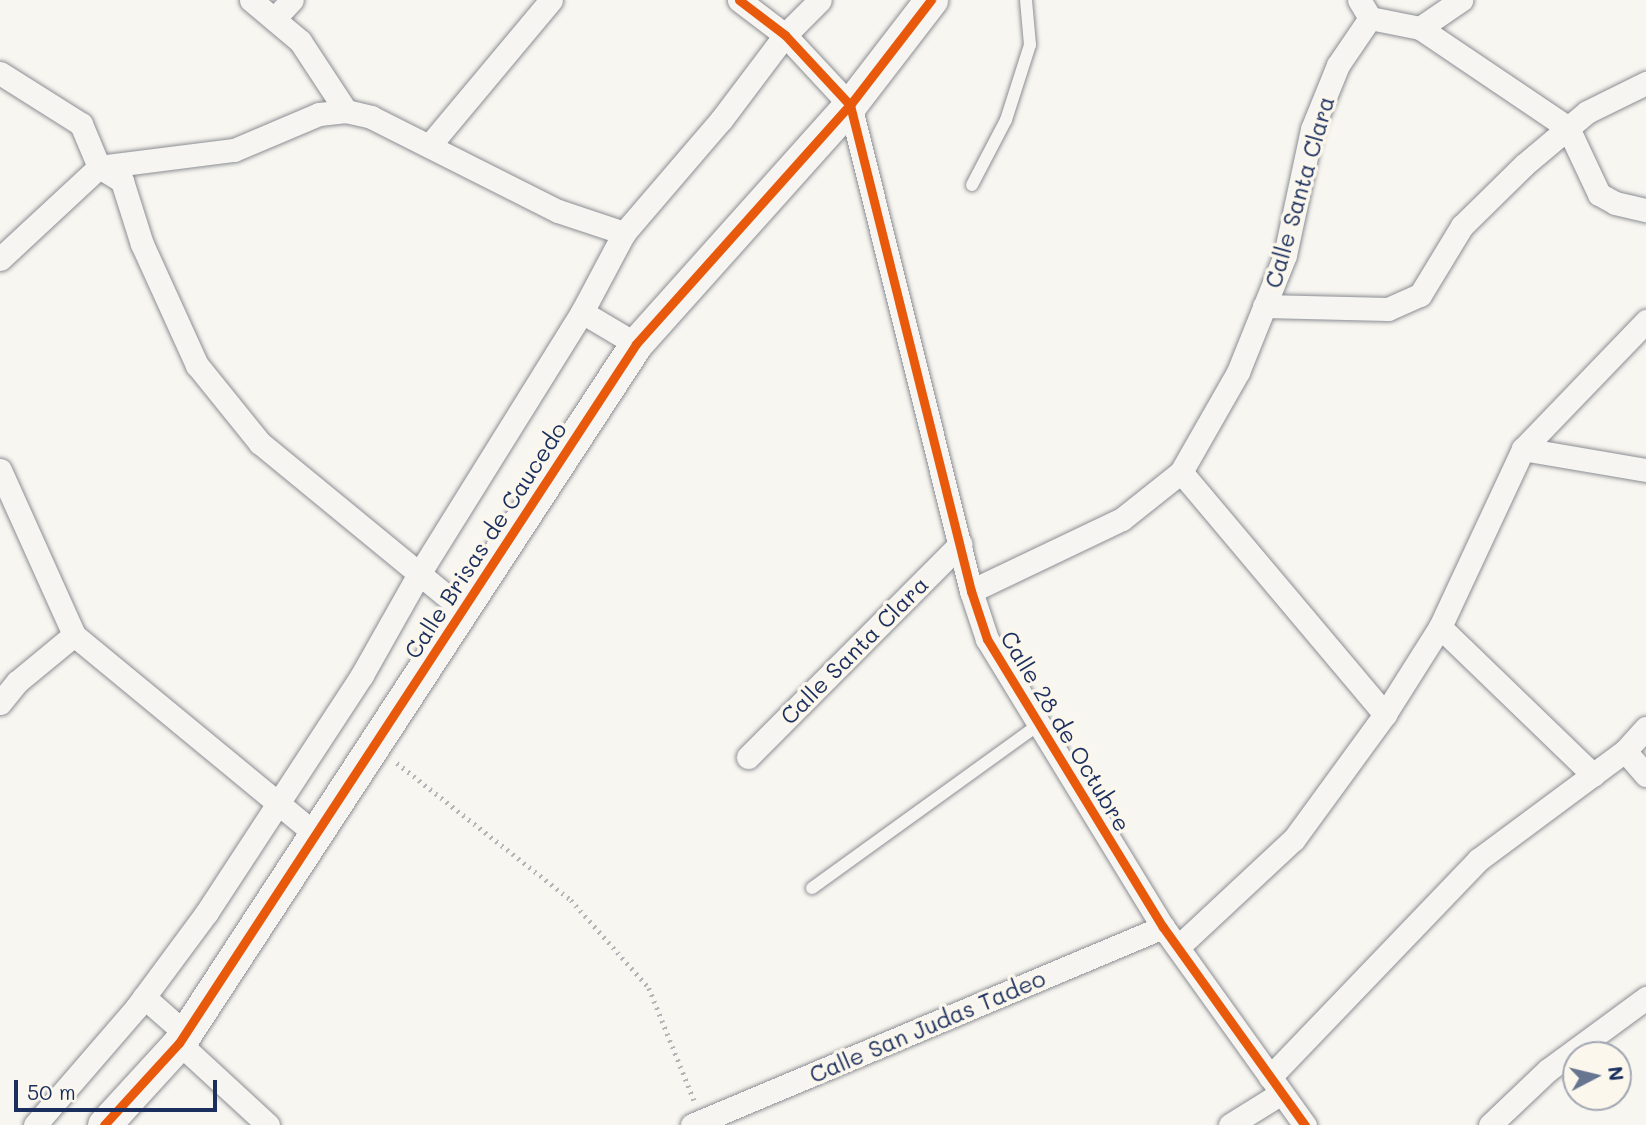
<!DOCTYPE html>
<html>
<head>
<meta charset="utf-8">
<style>
  body { margin:0 }
  #map { position:relative; width:1646px; height:1125px; overflow:hidden; background:#f8f6f0; font-family:Mali,sans-serif }
  div>[style] { position:absolute }
  [style*='--x'] { left:calc(var(--x)*1px); top:calc(var(--y)*1px); width:calc(var(--w)*1px); rotate:calc(var(--a)*1deg) }
  .path>* { height:4.5px; margin-top:-2.25px; transform-origin:0; background:repeating-linear-gradient(90deg,#b3b5b7 0 2px,transparent 0 7px) }
  .roads { filter:drop-shadow(0 0 2px #8b8e94) drop-shadow(0 0 2px #8b8e94) }
  .lane>* { height:12px; margin:-6px; padding:0 6px; transform-origin:6px; border-radius:6px; background:#f6f5f1 }
  .street>* { height:23px; margin:-11.5px; padding:0 11.5px; transform-origin:11.5px; border-radius:11.5px; background:#f6f5f1 }
  .secondary>* { height:33px; margin:-16.5px; padding:0 16.5px; transform-origin:16.5px; border-radius:16.5px; background:#f6f5f1 }
  .cycleway>* { height:9px; margin:-4.5px; padding:0 4.5px; transform-origin:4.5px; border-radius:4.5px; background:#e8590c }
  span { translate:-50% -50%; white-space:nowrap; text-align:center; line-height:1.15; -webkit-text-stroke:7px #fbf7ec; paint-order:stroke }
  .street-label { font-size:23px; color:#1b2f5e }
  .north { position:absolute; left:1562px; top:1041px; width:70px; height:70px; box-sizing:border-box; background:#fbf7ec; border:2px solid #a1a7b3; border-radius:50%; rotate:83deg; font-size:19px; font-weight:700; line-height:28px; text-align:center; color:#1b2f5e }
  .north::after { content:''; display:block; margin:auto; width:24px; height:32px; background:#687591; clip-path:polygon(50% 0,100% 100%,50% 72%,0 100%) }
  .scale { position:absolute; left:14px; top:1080px; width:203px; height:32px; box-sizing:border-box; border:4px solid #1b2f5e; border-top:0; padding-left:9px; font-size:21px; line-height:24px; white-space:nowrap; color:#1b2f5e; -webkit-text-stroke:5px #fbf7ec; paint-order:stroke }
</style>
</head>
<body>
<div id="map">
  <div class="path">
    <div style="--x:397;--y:763;--w:221;--a:38.2"></div>
    <div style="--x:571;--y:900;--w:118;--a:48.4"></div>
    <div style="--x:649;--y:988;--w:121;--a:68.1"></div>
  </div>
  <div class="roads">
    <div class="lane">
      <div style="--x:972;--y:185;--w:73;--a:-62.4"></div>
      <div style="--x:1006;--y:120;--w:79;--a:-72.3"></div>
      <div style="--x:1030;--y:45;--w:45;--a:-95.1"></div>
      <div style="--x:812;--y:888;--w:279;--a:-35.8"></div>
    </div>
    <div class="street">
      <div style="--x:251;--y:0;--w:64;--a:39.9"></div>
      <div style="--x:300;--y:41;--w:84;--a:56.7"></div>
      <div style="--x:739;--y:0;--w:58;--a:37.3"></div>
      <div style="--x:785;--y:35;--w:96;--a:47.1"></div>
      <div style="--x:850;--y:105;--w:501;--a:76.02"></div>
      <div style="--x:971;--y:591;--w:51;--a:71.6"></div>
      <div style="--x:987;--y:639;--w:338;--a:58.6"></div>
      <div style="--x:1163;--y:927;--w:244;--a:54.4"></div>
      <div style="--x:1370;--y:18;--w:51;--a:11.3"></div>
      <div style="--x:1420;--y:28;--w:179;--a:34"></div>
      <div style="--x:1568;--y:128;--w:73;--a:64.8"></div>
      <div style="--x:1599;--y:194;--w:18;--a:29"></div>
      <div style="--x:1615;--y:203;--w:32;--a:13"></div>
      <div style="--x:274;--y:19;--w:26;--a:-47"></div>
      <div style="--x:1420;--y:28;--w:50;--a:-34.3"></div>
      <div style="--x:0;--y:73;--w:96;--a:32.2"></div>
      <div style="--x:81;--y:124;--w:47;--a:67.3"></div>
      <div style="--x:99;--y:167;--w:136;--a:-7.2"></div>
      <div style="--x:234;--y:150;--w:92;--a:-23"></div>
      <div style="--x:319;--y:114;--w:27;--a:-6"></div>
      <div style="--x:346;--y:111;--w:26;--a:13"></div>
      <div style="--x:371;--y:117;--w:209;--a:26.7"></div>
      <div style="--x:558;--y:211;--w:70;--a:18.4"></div>
      <div style="--x:429;--y:146;--w:190;--a:-50.1"></div>
      <div style="--x:0;--y:259;--w:135;--a:-42.9"></div>
      <div style="--x:99;--y:167;--w:27;--a:31"></div>
      <div style="--x:122;--y:181;--w:66;--a:72.4"></div>
      <div style="--x:142;--y:244;--w:133;--a:65.6"></div>
      <div style="--x:197;--y:365;--w:100;--a:51.1"></div>
      <div style="--x:260;--y:443;--w:261;--a:39.4"></div>
      <div style="--x:1264;--y:306;--w:124;--a:1.4"></div>
      <div style="--x:1388;--y:309;--w:35;--a:-24"></div>
      <div style="--x:1420;--y:295;--w:81;--a:-58.7"></div>
      <div style="--x:1462;--y:226;--w:87;--a:-44.5"></div>
      <div style="--x:1524;--y:165;--w:82;--a:-40.1"></div>
      <div style="--x:1587;--y:112;--w:66;--a:-26.2"></div>
      <div style="--x:582;--y:312;--w:63;--a:30.7"></div>
      <div style="--x:1523;--y:449;--w:125;--a:9.7"></div>
      <div style="--x:0;--y:470;--w:181;--a:65.8"></div>
      <div style="--x:74;--y:635;--w:311;--a:39.5"></div>
      <div style="--x:1181;--y:472;--w:317;--a:49.9"></div>
      <div style="--x:971;--y:591;--w:167;--a:-25.5"></div>
      <div style="--x:1122;--y:519;--w:75;--a:-38.5"></div>
      <div style="--x:1181;--y:472;--w:115;--a:-60.3"></div>
      <div style="--x:1238;--y:372;--w:126;--a:-68.1"></div>
      <div style="--x:1285;--y:255;--w:129;--a:-77.9"></div>
      <div style="--x:1312;--y:129;--w:69;--a:-67.9"></div>
      <div style="--x:1338;--y:65;--w:57;--a:-55.8"></div>
      <div style="--x:1370;--y:18;--w:21;--a:-121"></div>
      <div style="--x:1440;--y:627;--w:213;--a:44"></div>
      <div style="--x:0;--y:703;--w:27;--a:-51"></div>
      <div style="--x:17;--y:682;--w:74;--a:-39.5"></div>
      <div style="--x:1625;--y:751;--w:32;--a:49"></div>
      <div style="--x:748;--y:757;--w:301;--a:-45.1"></div>
      <div style="--x:1178;--y:947;--w:158;--a:-43"></div>
      <div style="--x:1294;--y:839;--w:155;--a:-53.9"></div>
      <div style="--x:1385;--y:714;--w:103;--a:-57.7"></div>
      <div style="--x:1440;--y:627;--w:196;--a:-65"></div>
      <div style="--x:1523;--y:449;--w:178;--a:-46.1"></div>
      <div style="--x:144;--y:997;--w:55;--a:41.3"></div>
      <div style="--x:179;--y:1043;--w:121;--a:42.7"></div>
      <div style="--x:1270;--y:1077;--w:301;--a:-46.2"></div>
      <div style="--x:1478;--y:860;--w:183;--a:-36.6"></div>
      <div style="--x:1625;--y:751;--w:31;--a:-48"></div>
      <div style="--x:35;--y:1125;--w:155;--a:-49.2"></div>
      <div style="--x:136;--y:1008;--w:119;--a:-53.5"></div>
      <div style="--x:207;--y:912;--w:283;--a:-56.8"></div>
      <div style="--x:362;--y:675;--w:116;--a:-60.6"></div>
      <div style="--x:419;--y:574;--w:309;--a:-58.1"></div>
      <div style="--x:582;--y:312;--w:89;--a:-62"></div>
      <div style="--x:624;--y:233;--w:149;--a:-49.4"></div>
      <div style="--x:721;--y:120;--w:106;--a:-53"></div>
      <div style="--x:785;--y:35;--w:49;--a:-45"></div>
      <div style="--x:692;--y:1125;--w:511;--a:-22.8"></div>
      <div style="--x:1230;--y:1125;--w:59;--a:-31.8"></div>
      <div style="--x:1490;--y:1125;--w:80;--a:-43.5"></div>
      <div style="--x:1548;--y:1070;--w:122;--a:-36.3"></div>
    </div>
    <div class="secondary">
      <div style="--x:104;--y:1125;--w:111;--a:-47.6"></div>
      <div style="--x:179;--y:1043;--w:835;--a:-56.82"></div>
      <div style="--x:636;--y:344;--w:321;--a:-48.2"></div>
      <div style="--x:850;--y:105;--w:133;--a:-52.4"></div>
    </div>
  </div>
  <div class="cycleway">
    <div style="--x:739;--y:0;--w:58;--a:37.3"></div>
    <div style="--x:785;--y:35;--w:96;--a:47.1"></div>
    <div style="--x:850;--y:105;--w:501;--a:76.02"></div>
    <div style="--x:971;--y:591;--w:51;--a:71.6"></div>
    <div style="--x:987;--y:639;--w:338;--a:58.6"></div>
    <div style="--x:1163;--y:927;--w:244;--a:54.4"></div>
    <div style="--x:104;--y:1125;--w:111;--a:-47.6"></div>
    <div style="--x:179;--y:1043;--w:835;--a:-56.82"></div>
    <div style="--x:636;--y:344;--w:321;--a:-48.2"></div>
    <div style="--x:850;--y:105;--w:133;--a:-52.4"></div>
  </div>
  <div class="street-label">
    <span style="left:1299px;top:192px;rotate:-74deg">Calle Santa Clara</span>
    <span style="left:485px;top:540px;rotate:-57deg">Calle Brisas de Caucedo</span>
    <span style="left:854px;top:650px;rotate:-45deg">Calle Santa Clara</span>
    <span style="left:1066px;top:731px;rotate:59deg">Calle 28 de Octubre</span>
    <span style="left:927px;top:1026px;rotate:-23deg">Calle San Judas Tadeo</span>
  </div>
  <div class="north">N</div>
  <div class="scale">50 m</div>
</div>
</body>
</html>
